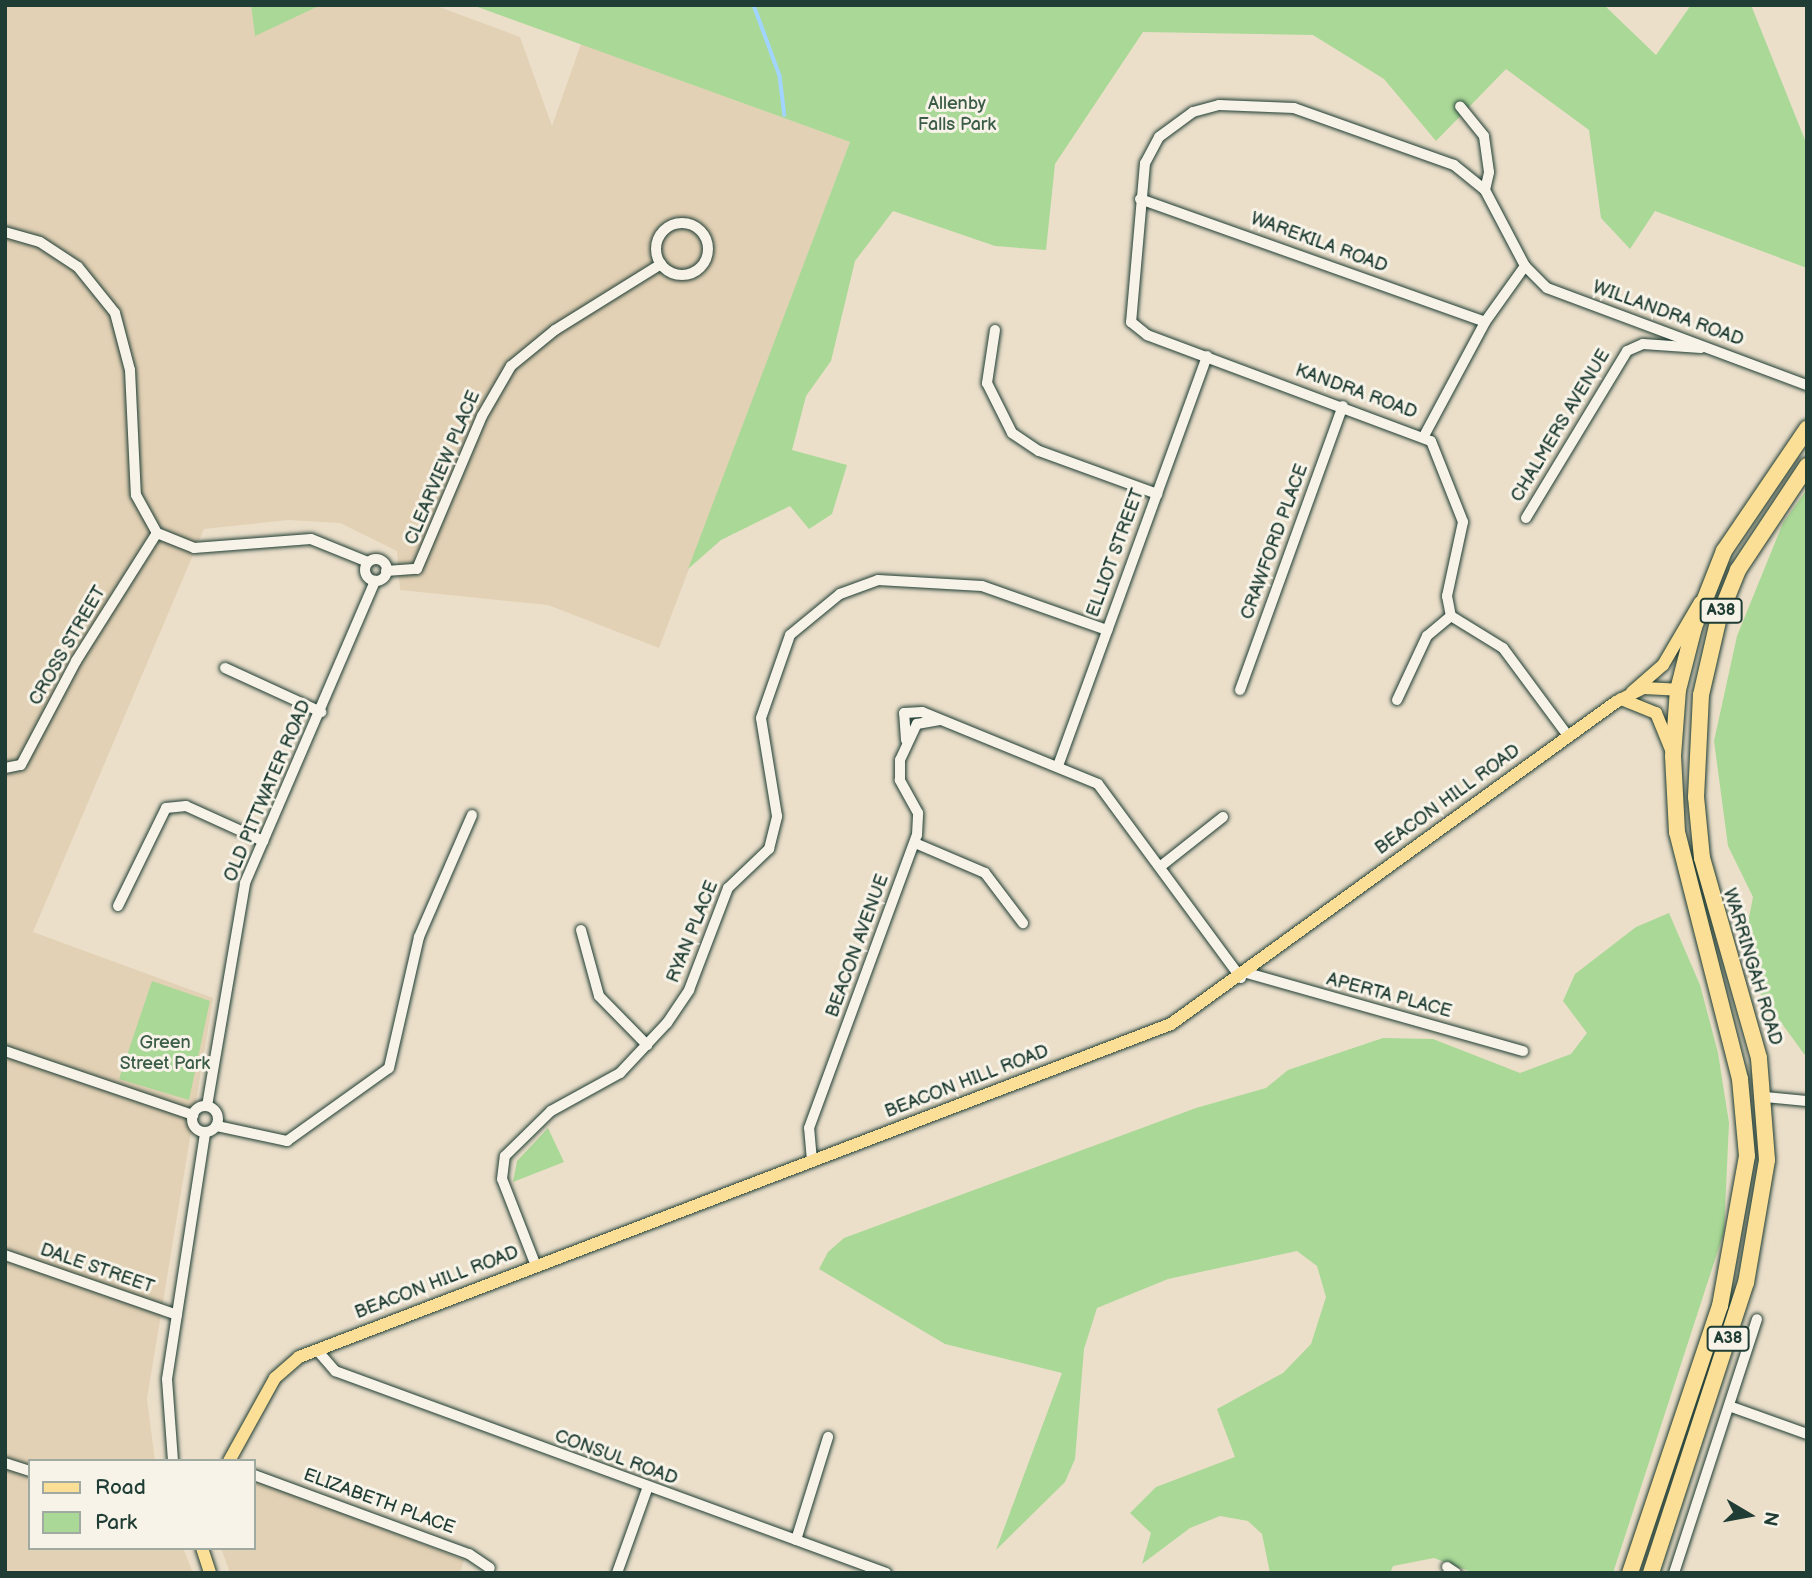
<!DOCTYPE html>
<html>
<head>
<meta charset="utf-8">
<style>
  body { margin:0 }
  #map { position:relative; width:1812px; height:1578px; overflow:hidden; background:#ebdfca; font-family:"Balsamiq Sans",sans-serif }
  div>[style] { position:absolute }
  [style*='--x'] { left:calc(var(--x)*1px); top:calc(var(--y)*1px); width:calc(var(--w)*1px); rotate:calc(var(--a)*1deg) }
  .built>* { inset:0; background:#e3d1b5 }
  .green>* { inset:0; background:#aad897 }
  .stream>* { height:3.5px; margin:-1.75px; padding:0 1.75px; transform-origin:1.75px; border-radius:1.75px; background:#a1d4fe }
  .roads { filter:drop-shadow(0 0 2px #1f3d34) drop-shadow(0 0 2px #1f3d34) }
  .minor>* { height:10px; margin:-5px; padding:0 5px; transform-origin:5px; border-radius:5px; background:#f7f3e8 }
  .minor>.ring { margin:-5px; padding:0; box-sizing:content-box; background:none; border:10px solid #f7f3e8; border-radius:50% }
  .major>* { height:12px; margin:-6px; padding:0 6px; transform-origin:6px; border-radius:6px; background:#fbdf96 }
  .highway>* { height:16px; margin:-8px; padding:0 8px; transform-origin:8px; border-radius:8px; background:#fbdf96 }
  span { translate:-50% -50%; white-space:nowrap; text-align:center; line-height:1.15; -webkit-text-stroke:6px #f7f3e8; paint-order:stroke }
  .shield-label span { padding:2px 5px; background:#f7f3e8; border:2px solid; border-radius:5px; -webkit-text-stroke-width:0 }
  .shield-label { font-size:16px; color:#1f3d34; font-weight:700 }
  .park-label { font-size:18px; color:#3b5c48 }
  .street-label { font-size:18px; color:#1f3d34 }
  .frame { position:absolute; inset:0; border:7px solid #1f3d34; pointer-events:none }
  .legend { position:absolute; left:28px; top:1459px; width:228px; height:91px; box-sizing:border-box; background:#f7f3e8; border:2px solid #a1aaa0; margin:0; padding:9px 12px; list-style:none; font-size:21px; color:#1f3d34 }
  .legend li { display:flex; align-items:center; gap:14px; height:35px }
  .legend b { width:35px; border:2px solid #a1aaa0 }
  .north { position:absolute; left:1714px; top:1480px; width:70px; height:70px; -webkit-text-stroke:5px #f7f3e8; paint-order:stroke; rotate:100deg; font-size:19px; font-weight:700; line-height:28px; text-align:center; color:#1f3d34 }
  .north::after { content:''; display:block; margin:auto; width:24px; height:32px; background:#1f3d34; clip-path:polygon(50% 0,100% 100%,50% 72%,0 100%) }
</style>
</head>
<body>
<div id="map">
  <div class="built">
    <div style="clip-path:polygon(5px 5px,251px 5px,255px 35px,321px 5px,434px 5px,520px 37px,552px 126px,581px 44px,850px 142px,659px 648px,548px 605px,400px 590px,397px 551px,340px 523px,288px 520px,204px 529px,33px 932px,213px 998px,147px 1399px,155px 1461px,30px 1461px,30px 1548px,183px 1548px,193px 1573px,5px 1573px)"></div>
    <div style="clip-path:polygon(254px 1479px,464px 1560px,460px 1573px,230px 1573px,221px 1548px,254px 1548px)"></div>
  </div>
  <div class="green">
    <div style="clip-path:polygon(251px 5px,321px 5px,255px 36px)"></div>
    <div style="clip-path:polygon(472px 5px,1604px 5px,1656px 55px,1691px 5px,1751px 5px,1807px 145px,1807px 268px,1655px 211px,1630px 249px,1601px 218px,1589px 130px,1506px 69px,1436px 141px,1384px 79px,1313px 35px,1143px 32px,1055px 164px,1046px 250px,995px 246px,893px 211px,855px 261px,831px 361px,806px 396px,792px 450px,847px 465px,832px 514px,809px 529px,790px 506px,721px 540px,688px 569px,850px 142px)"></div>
    <div style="clip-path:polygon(1807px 489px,1807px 1058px,1756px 988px,1743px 948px,1753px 897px,1728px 846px,1714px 741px,1737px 636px,1783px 523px)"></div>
    <div style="clip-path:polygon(1669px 913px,1700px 985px,1718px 1053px,1729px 1123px,1724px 1232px,1613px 1573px,1474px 1573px,1434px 1558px,1393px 1566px,1390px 1573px,1270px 1573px,1262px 1534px,1248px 1521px,1220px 1516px,1190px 1528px,1142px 1564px,1151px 1533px,1130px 1513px,1156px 1487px,1235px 1457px,1217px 1409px,1283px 1373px,1311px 1344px,1326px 1297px,1317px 1266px,1297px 1251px,1168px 1279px,1097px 1308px,1084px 1349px,1075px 1459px,1065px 1482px,996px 1550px,1062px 1373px,945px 1344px,819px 1269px,828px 1252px,844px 1238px,1196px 1108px,1266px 1088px,1288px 1070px,1383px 1038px,1433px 1039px,1520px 1073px,1571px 1054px,1587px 1033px,1563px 1001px,1575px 974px,1636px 927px)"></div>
    <div style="clip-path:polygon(152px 981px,210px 1001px,189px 1100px,119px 1079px)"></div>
    <div style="clip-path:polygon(548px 1128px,564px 1162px,513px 1182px,517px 1161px)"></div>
  </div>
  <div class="stream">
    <div style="--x:754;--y:5;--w:76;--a:69.9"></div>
    <div style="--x:780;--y:76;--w:39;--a:83"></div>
  </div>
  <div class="roads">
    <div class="minor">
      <div style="--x:1485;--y:190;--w:40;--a:-141"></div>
      <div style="--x:1454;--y:165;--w:170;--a:-160.4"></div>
      <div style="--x:1294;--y:108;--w:75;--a:-177.7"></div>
      <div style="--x:1219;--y:105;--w:27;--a:165"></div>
      <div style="--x:1193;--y:112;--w:42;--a:143.7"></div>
      <div style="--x:1159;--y:137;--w:30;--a:118"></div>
      <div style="--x:1145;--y:163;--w:160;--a:95"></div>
      <div style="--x:1131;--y:322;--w:21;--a:39"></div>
      <div style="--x:1147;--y:335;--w:303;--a:20.5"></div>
      <div style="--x:1431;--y:441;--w:87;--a:68.4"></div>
      <div style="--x:1463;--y:522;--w:76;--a:102.2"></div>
      <div style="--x:1447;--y:596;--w:20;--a:79"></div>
      <div style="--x:1451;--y:616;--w:61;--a:31.6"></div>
      <div style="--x:1503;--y:648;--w:109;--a:53.5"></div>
      <div style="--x:1140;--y:199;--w:366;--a:19.6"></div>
      <div class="ring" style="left:656px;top:223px;width:42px;height:42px"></div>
      <div style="--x:5;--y:232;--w:36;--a:16"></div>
      <div style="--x:40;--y:242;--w:45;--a:33.3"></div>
      <div style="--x:78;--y:267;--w:59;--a:51.2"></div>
      <div style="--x:115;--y:313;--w:59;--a:75.3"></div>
      <div style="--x:130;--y:370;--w:125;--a:87.3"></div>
      <div style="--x:136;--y:495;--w:43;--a:61.1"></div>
      <div style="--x:157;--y:533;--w:40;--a:22"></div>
      <div style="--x:194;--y:548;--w:117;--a:-4.4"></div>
      <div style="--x:311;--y:539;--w:61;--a:22"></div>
      <div style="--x:1525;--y:266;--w:31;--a:45"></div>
      <div style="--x:1547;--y:288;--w:278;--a:20.5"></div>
      <div style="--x:995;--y:330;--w:54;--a:98.6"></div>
      <div style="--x:987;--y:383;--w:56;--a:63.4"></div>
      <div style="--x:1012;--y:433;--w:32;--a:34"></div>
      <div style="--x:1039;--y:451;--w:126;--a:20"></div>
      <div style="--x:1424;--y:436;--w:129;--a:-61.8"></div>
      <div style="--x:1485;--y:322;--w:69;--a:-54.5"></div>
      <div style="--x:1525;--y:266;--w:86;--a:-117.8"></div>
      <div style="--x:1485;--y:190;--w:18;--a:-77"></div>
      <div style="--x:1489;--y:172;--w:36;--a:-98"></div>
      <div style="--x:1484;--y:136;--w:38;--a:-129"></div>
      <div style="--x:1526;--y:518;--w:195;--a:-58.8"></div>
      <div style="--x:1627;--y:351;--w:17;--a:-24"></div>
      <div style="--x:1643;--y:344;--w:58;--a:3.9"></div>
      <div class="ring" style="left:365px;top:559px;width:12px;height:12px"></div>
      <div style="--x:386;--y:571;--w:31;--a:-4"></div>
      <div style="--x:417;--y:569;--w:166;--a:-67"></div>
      <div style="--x:482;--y:416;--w:58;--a:-59.9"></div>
      <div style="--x:511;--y:366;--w:57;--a:-39.3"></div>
      <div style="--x:555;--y:330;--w:125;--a:-31.9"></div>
      <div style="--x:225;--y:668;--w:106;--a:24.6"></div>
      <div style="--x:1240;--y:690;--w:302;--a:-70.1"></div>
      <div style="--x:1397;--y:700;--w:71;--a:-64.9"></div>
      <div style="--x:1427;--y:636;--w:31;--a:-40"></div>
      <div style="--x:906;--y:740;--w:27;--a:-94"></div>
      <div style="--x:904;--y:713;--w:18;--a:-3"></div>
      <div style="--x:922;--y:712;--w:190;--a:22.2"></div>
      <div style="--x:1098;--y:784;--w:241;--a:53.6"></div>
      <div style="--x:1059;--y:763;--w:433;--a:-70"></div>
      <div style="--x:5;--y:768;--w:16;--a:-11"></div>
      <div style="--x:21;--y:765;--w:118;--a:-62.1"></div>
      <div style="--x:76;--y:661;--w:151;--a:-57.7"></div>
      <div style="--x:915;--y:843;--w:76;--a:23.2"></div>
      <div style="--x:985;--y:873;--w:63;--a:52.8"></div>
      <div style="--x:1161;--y:866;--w:79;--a:-38.3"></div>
      <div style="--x:118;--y:906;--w:109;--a:-63.9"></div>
      <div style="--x:166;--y:808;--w:20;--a:-6"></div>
      <div style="--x:186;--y:806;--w:85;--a:24.4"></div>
      <div style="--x:581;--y:930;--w:68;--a:74.7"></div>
      <div style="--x:599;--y:996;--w:69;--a:45.6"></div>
      <div style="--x:1247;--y:973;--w:287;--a:15.8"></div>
      <div style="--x:5;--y:1051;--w:199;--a:18.8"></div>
      <div style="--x:1765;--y:1097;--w:42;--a:5.4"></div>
      <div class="ring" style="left:192px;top:1106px;width:16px;height:16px"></div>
      <div style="--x:207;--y:1106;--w:226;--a:-80.3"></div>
      <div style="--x:245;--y:883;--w:329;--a:-66.7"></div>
      <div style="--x:217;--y:1126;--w:72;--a:12.1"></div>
      <div style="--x:287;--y:1141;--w:125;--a:-35.6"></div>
      <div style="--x:389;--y:1068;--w:134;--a:-77.1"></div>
      <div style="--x:419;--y:937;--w:133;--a:-66.5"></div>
      <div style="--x:812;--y:1161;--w:33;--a:-95"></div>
      <div style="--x:809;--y:1128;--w:312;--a:-69.8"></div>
      <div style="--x:917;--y:835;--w:22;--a:-87"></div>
      <div style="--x:918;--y:813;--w:38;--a:-119"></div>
      <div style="--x:900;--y:780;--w:20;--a:-90"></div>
      <div style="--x:900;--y:760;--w:40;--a:-65"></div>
      <div style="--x:917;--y:724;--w:23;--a:-10"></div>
      <div style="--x:5;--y:1255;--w:182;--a:19.2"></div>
      <div style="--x:536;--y:1266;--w:93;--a:-111.3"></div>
      <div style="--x:502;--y:1179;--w:23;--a:-83"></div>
      <div style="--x:505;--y:1156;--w:64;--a:-44.4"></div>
      <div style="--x:551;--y:1111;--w:79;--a:-28.8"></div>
      <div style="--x:620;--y:1073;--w:69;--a:-46.8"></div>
      <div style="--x:667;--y:1023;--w:40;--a:-56"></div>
      <div style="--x:689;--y:990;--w:109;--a:-69.1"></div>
      <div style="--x:728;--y:888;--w:57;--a:-43.6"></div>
      <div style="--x:769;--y:849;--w:34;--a:-76"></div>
      <div style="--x:777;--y:816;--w:99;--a:-99.3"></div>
      <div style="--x:761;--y:718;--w:88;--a:-70.7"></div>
      <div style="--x:790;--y:635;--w:65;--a:-39.4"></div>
      <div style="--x:840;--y:594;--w:40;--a:-20.2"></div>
      <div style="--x:878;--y:580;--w:104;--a:3.3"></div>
      <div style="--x:982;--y:586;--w:133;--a:19.4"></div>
      <div style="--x:317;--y:1350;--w:28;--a:49"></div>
      <div style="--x:335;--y:1371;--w:587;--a:20.13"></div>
      <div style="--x:1729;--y:1406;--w:83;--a:19.7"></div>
      <div style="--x:173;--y:1461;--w:82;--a:-94.2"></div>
      <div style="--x:167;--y:1379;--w:249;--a:-81.2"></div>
      <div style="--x:5;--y:1463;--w:26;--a:18"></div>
      <div style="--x:254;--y:1475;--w:229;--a:20.2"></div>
      <div style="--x:469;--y:1554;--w:25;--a:34"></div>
      <div style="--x:796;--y:1540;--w:108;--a:-72.7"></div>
      <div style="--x:1447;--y:1567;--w:11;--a:34"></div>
      <div style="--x:617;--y:1573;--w:89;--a:-70.3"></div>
      <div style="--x:1674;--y:1573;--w:267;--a:-71.9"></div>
    </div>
    <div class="major">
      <div style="--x:1632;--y:692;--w:41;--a:-41.1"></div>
      <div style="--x:1663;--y:665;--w:73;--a:-59.6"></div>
      <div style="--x:1621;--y:699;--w:38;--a:22"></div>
      <div style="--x:1656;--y:713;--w:42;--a:67.7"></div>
      <div style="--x:229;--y:1461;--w:95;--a:-61"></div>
      <div style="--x:275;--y:1378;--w:32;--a:-41"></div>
      <div style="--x:299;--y:1357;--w:933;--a:-20.9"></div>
      <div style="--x:1171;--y:1024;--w:549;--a:-35.89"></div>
      <div style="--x:1616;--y:702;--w:31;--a:-27"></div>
      <div style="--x:1644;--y:688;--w:34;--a:3"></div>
      <div style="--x:202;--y:1548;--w:26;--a:72"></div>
    </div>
    <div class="highway">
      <div style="--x:1630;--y:1573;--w:282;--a:-71.4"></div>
      <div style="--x:1720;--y:1306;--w:152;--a:-79.8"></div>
      <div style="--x:1747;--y:1156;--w:77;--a:-95.2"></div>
      <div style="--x:1740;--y:1079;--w:255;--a:-104.3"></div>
      <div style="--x:1677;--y:832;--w:76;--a:-93"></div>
      <div style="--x:1673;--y:756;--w:66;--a:-85.7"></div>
      <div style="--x:1678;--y:690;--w:65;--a:-75.7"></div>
      <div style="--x:1694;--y:627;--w:82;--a:-68.5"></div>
      <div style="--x:1724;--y:551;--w:148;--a:-55.8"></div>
      <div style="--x:1651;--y:1573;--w:305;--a:-71.9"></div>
      <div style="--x:1746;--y:1283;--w:125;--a:-80.3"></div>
      <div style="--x:1767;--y:1160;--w:102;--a:-94.5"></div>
      <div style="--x:1759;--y:1058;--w:208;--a:-105.9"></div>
      <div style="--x:1702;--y:858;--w:61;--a:-95.6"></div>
      <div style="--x:1696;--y:797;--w:102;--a:-87.2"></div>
      <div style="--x:1701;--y:695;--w:80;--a:-77"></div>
      <div style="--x:1719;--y:617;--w:51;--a:-68"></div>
      <div style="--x:1738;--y:570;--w:125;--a:-56.4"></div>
    </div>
  </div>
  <div class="shield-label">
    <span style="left:1721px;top:611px">A38</span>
    <span style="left:1728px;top:1339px">A38</span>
  </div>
  <div class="park-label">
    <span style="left:957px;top:115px">Allenby<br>Falls Park</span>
    <span style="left:165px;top:1054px">Green<br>Street Park</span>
  </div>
  <div class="street-label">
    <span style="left:1319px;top:243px;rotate:20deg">WAREKILA ROAD</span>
    <span style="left:1668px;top:314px;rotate:20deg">WILLANDRA ROAD</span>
    <span style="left:1356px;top:392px;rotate:20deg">KANDRA ROAD</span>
    <span style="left:1561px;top:426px;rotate:-59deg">CHALMERS AVENUE</span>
    <span style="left:443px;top:468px;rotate:-67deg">CLEARVIEW PLACE</span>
    <span style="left:1275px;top:542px;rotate:-70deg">CRAWFORD PLACE</span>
    <span style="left:1116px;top:553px;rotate:-70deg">ELLIOT STREET</span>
    <span style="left:68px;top:646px;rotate:-60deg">CROSS STREET</span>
    <span style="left:268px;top:791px;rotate:-67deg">OLD PITTWATER ROAD</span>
    <span style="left:1448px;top:800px;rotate:-36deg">BEACON HILL ROAD</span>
    <span style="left:693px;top:932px;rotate:-68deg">RYAN PLACE</span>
    <span style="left:858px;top:946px;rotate:-70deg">BEACON AVENUE</span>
    <span style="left:1752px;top:967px;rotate:73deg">WARRINGAH ROAD</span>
    <span style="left:1389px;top:996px;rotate:15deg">APERTA PLACE</span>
    <span style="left:967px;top:1082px;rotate:-21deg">BEACON HILL ROAD</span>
    <span style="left:97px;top:1269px;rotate:19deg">DALE STREET</span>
    <span style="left:437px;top:1283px;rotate:-21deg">BEACON HILL ROAD</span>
    <span style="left:616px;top:1458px;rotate:20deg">CONSUL ROAD</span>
    <span style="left:379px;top:1502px;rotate:20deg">ELIZABETH PLACE</span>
  </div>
  <div class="frame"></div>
  <ul class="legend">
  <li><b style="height:9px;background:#fbdf96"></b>Road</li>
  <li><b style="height:19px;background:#aad897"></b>Park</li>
  </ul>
  <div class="north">N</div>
</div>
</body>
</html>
